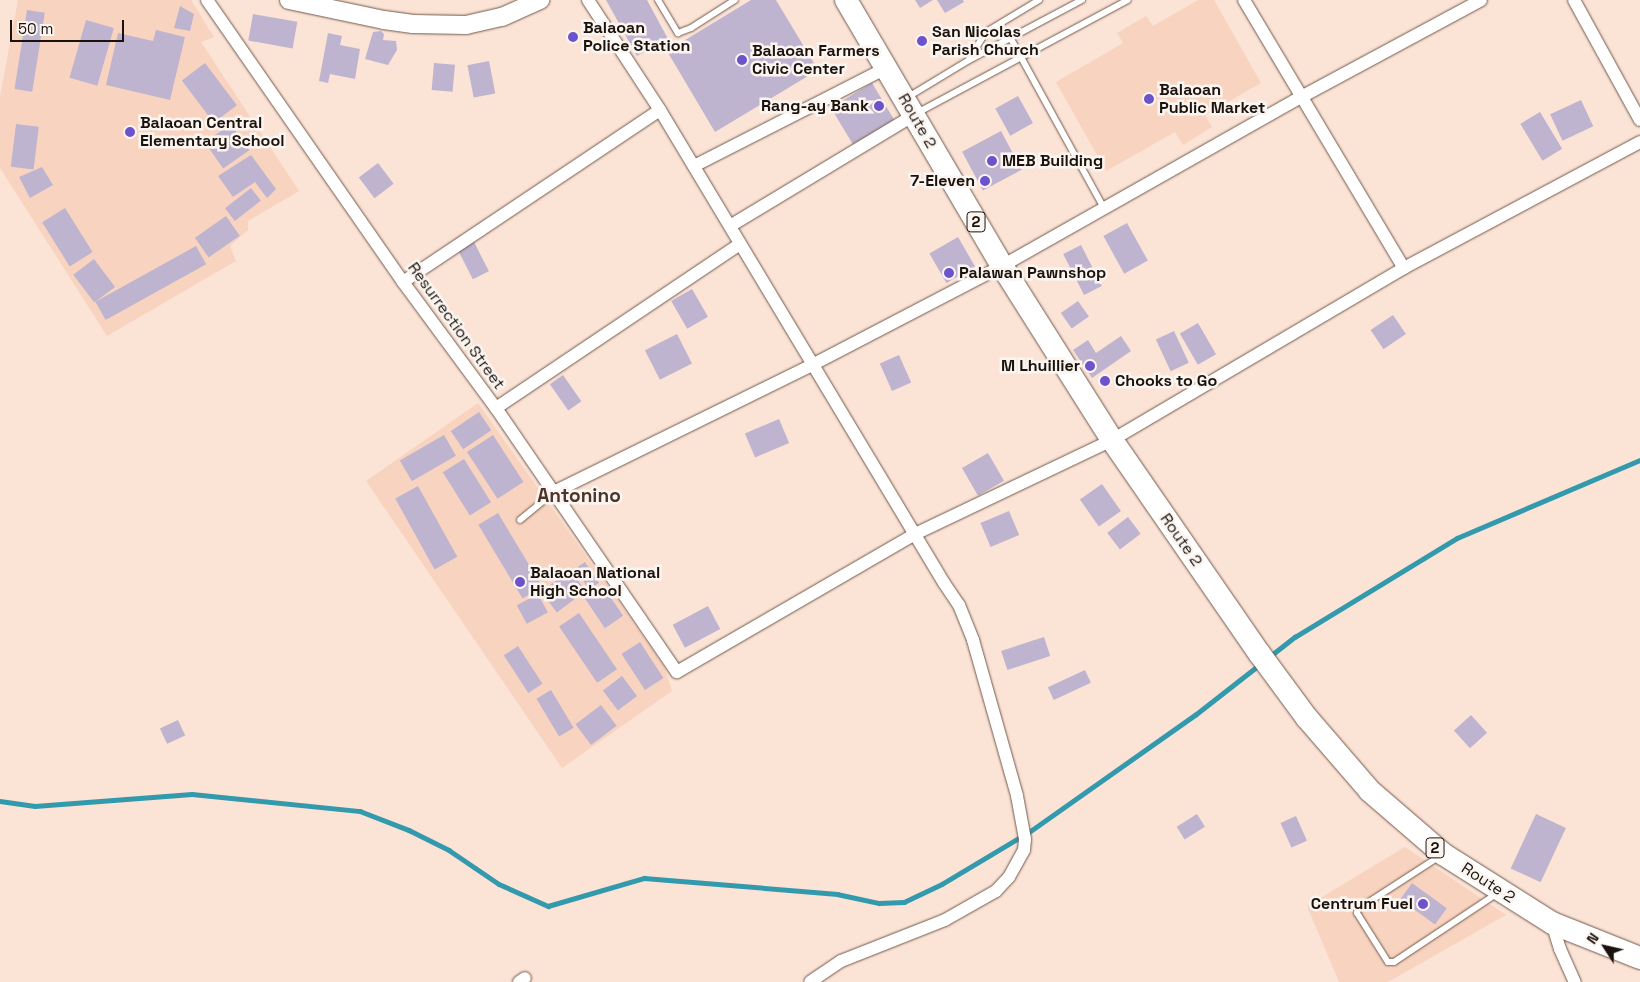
<!DOCTYPE html>
<html>
<head>
<meta charset="utf-8">
<style>
  body { margin:0 }
  #map { position:relative; width:1640px; height:982px; overflow:hidden; background:#fbe3d6; font-family:"Space Grotesk",sans-serif }
  div>[style] { position:absolute }
  [style*='--x'] { left:calc(var(--x)*1px); top:calc(var(--y)*1px); width:calc(var(--w)*1px); rotate:calc(var(--a)*1deg) }
  .built>* { inset:0; background:#f8d4c0 }
  .stream>* { height:4.5px; margin:-2.25px; padding:0 2.25px; transform-origin:2.25px; border-radius:2.25px; background:#339aad }
  .building>* { inset:0; background:#beb4cf; transform-origin:0 0 }
  .roads { filter:drop-shadow(0 0 1px #71584a) drop-shadow(0 0 1px #71584a) }
  .lane>* { height:6px; margin:-3px; padding:0 3px; transform-origin:3px; border-radius:3px; background:#fff }
  .street>* { height:12px; margin:-6px; padding:0 6px; transform-origin:6px; border-radius:6px; background:#fff }
  .secondary>* { height:18px; margin:-9px; padding:0 9px; transform-origin:9px; border-radius:9px; background:#fff }
  .highway>* { height:22px; margin:-11px; padding:0 11px; transform-origin:11px; border-radius:11px; background:#fff }
  .dots>* { width:14px; height:14px; translate:-50% -50%; box-sizing:border-box; border:2px solid #fbf5f1; border-radius:50% }
  span { translate:-50% -50%; white-space:nowrap; text-align:center; line-height:1.15; -webkit-text-stroke:5px #fbf5f1; paint-order:stroke }
  .shield-label span { padding:1px 4px; background:#fbf5f1; border:1px solid; border-radius:4px; -webkit-text-stroke-width:0 }
  .shield-label { font-size:15px; color:#1b120c; font-weight:700 }
  .poi-label { font-size:16px; color:#1b120c; font-weight:700 }
  .left { translate:0 -50%; text-align:left }
  .right { translate:-100% -50%; text-align:right }
  .street-label { font-size:16px; color:#1b120c }
  .quarter-label { font-size:19px; color:#4d3629; font-weight:700 }
  .north { position:absolute; left:1580px; top:922px; width:50px; height:50px; -webkit-text-stroke:4px #fbf5f1; paint-order:stroke; rotate:305deg; font-size:14px; font-weight:700; line-height:20px; text-align:center; color:#1b120c }
  .north::after { content:''; display:block; margin:auto; width:18px; height:22px; background:#1b120c; clip-path:polygon(50% 0,100% 100%,50% 72%,0 100%) }
  .scale { position:absolute; left:10px; top:20px; width:114px; height:22px; box-sizing:border-box; border:2px solid #1b120c; border-top:0; padding-left:6px; font-size:15px; line-height:18px; white-space:nowrap; color:#1b120c; -webkit-text-stroke:4px #fbf5f1; paint-order:stroke }
</style>
</head>
<body>
<div id="map">
  <div class="built">
    <div style="clip-path:polygon(18px 0,191px 0,214px 37px,201px 42px,299px 191px,248px 221px,248px 230px,230px 246px,236px 261px,107px 336px,0 168px,0 96px)"></div>
    <div style="clip-path:polygon(1198px 0,1214px 0,1261px 83px,1205px 115px,1212px 127px,1183px 145px,1175px 132px,1106px 171px,1056px 82px,1123px 43px,1117px 33px,1146px 16px,1153px 26px)"></div>
    <div style="clip-path:polygon(478px 403px,664px 666px,672px 691px,562px 768px,366px 481px)"></div>
    <div style="clip-path:polygon(1405px 847px,1506px 915px,1388px 982px,1339px 982px,1307px 906px)"></div>
  </div>
  <div class="stream">
    <div style="--x:1269;--y:657;--w:33;--a:-38"></div>
    <div style="--x:1295;--y:637;--w:190;--a:-31.4"></div>
    <div style="--x:1457;--y:538;--w:199;--a:-23.1"></div>
    <div style="--x:0;--y:801;--w:35;--a:8"></div>
    <div style="--x:35;--y:806;--w:157;--a:-4.4"></div>
    <div style="--x:192;--y:794;--w:169;--a:5.8"></div>
    <div style="--x:360;--y:811;--w:53;--a:21.2"></div>
    <div style="--x:409;--y:830;--w:45;--a:26.6"></div>
    <div style="--x:449;--y:850;--w:60;--a:34.2"></div>
    <div style="--x:499;--y:884;--w:54;--a:24.2"></div>
    <div style="--x:548;--y:906;--w:100;--a:-16.3"></div>
    <div style="--x:644;--y:878;--w:194;--a:4.7"></div>
    <div style="--x:837;--y:894;--w:43;--a:12.1"></div>
    <div style="--x:879;--y:903;--w:25;--a:-2"></div>
    <div style="--x:904;--y:902;--w:42;--a:-25.3"></div>
    <div style="--x:942;--y:884;--w:90;--a:-30.9"></div>
    <div style="--x:1029;--y:832;--w:203;--a:-35.2"></div>
    <div style="--x:1195;--y:715;--w:81;--a:-38"></div>
  </div>
  <div class="building">
    <div style="clip-path:polygon(606px 0,647px 0,668px 39px,637px 56px)"></div>
    <div style="clip-path:polygon(751px 0,776px 0,818px 70px,715px 132px,667px 51px)"></div>
    <div style="clip-path:polygon(915px 0,933px 0,920px 8px)"></div>
    <div style="clip-path:polygon(937px 0,963px 0,964px 2px,945px 13px)"></div>
    <div style="clip-path:polygon(180px 6px,194px 14px,190px 31px,174px 28px)"></div>
    <div style="left:27px;top:10px;width:18px;height:80px;rotate:9deg"></div>
    <div style="left:253px;top:14px;width:45px;height:27px;rotate:10deg"></div>
    <div style="left:86px;top:20px;width:29px;height:60px;rotate:16deg"></div>
    <div style="clip-path:polygon(156px 30px,185px 37px,170px 100px,106px 85px,118px 33px,153px 41px)"></div>
    <div style="clip-path:polygon(381px 31px,384px 34px,383px 40px,396px 41px,397px 50px,388px 65px,365px 59px,373px 32px)"></div>
    <div style="clip-path:polygon(328px 33px,342px 36px,340px 45px,360px 49px,355px 79px,330px 74px,328px 83px,319px 81px)"></div>
    <div style="left:489px;top:61px;width:33px;height:22px;rotate:79deg"></div>
    <div style="left:205px;top:63px;width:53px;height:29px;rotate:53deg"></div>
    <div style="left:434px;top:63px;width:21px;height:27px;rotate:5deg"></div>
    <div style="left:872px;top:83px;width:43px;height:48px;rotate:59deg"></div>
    <div style="left:1018px;top:96px;width:31px;height:26px;rotate:61deg"></div>
    <div style="left:1581px;top:100px;width:29px;height:34px;rotate:65deg"></div>
    <div style="left:1540px;top:112px;width:43px;height:23px;rotate:59deg"></div>
    <div style="left:16px;top:124px;width:23px;height:43px;rotate:7deg"></div>
    <div style="left:231px;top:124px;width:32px;height:32px;rotate:55deg"></div>
    <div style="left:1001px;top:131px;width:44px;height:44px;rotate:62deg"></div>
    <div style="clip-path:polygon(251px 155px,276px 189px,267px 198px,255px 182px,233px 197px,218px 176px)"></div>
    <div style="left:378px;top:163px;width:26px;height:24px;rotate:53deg"></div>
    <div style="clip-path:polygon(42px 167px,53px 185px,30px 198px,19px 177px)"></div>
    <div style="left:251px;top:188px;width:16px;height:33px;rotate:52deg"></div>
    <div style="left:65px;top:208px;width:52px;height:27px;rotate:58deg"></div>
    <div style="left:226px;top:216px;width:24px;height:38px;rotate:55deg"></div>
    <div style="left:1127px;top:223px;width:43px;height:27px;rotate:61deg"></div>
    <div style="left:958px;top:237px;width:34px;height:33px;rotate:60deg"></div>
    <div style="left:473px;top:240px;width:35px;height:18px;rotate:63deg"></div>
    <div style="left:1081px;top:245px;width:46px;height:20px;rotate:63deg"></div>
    <div style="left:196px;top:246px;width:21px;height:115px;rotate:61deg"></div>
    <div style="left:94px;top:259px;width:35px;height:26px;rotate:53deg"></div>
    <div style="left:692px;top:289px;width:32px;height:24px;rotate:60deg"></div>
    <div style="left:1078px;top:301px;width:19px;height:21px;rotate:55deg"></div>
    <div style="left:1393px;top:315px;width:23px;height:27px;rotate:56deg"></div>
    <div style="left:1198px;top:323px;width:36px;height:21px;rotate:60deg"></div>
    <div style="left:1174px;top:331px;width:35px;height:20px;rotate:65deg"></div>
    <div style="left:677px;top:334px;width:33px;height:36px;rotate:63deg"></div>
    <div style="clip-path:polygon(1121px 336px,1131px 351px,1092px 378px,1073px 350px,1088px 340px,1096px 353px)"></div>
    <div style="left:899px;top:355px;width:30px;height:21px;rotate:66deg"></div>
    <div style="left:563px;top:375px;width:32px;height:16px;rotate:55deg"></div>
    <div style="left:479px;top:412px;width:22px;height:34px;rotate:56deg"></div>
    <div style="left:779px;top:419px;width:26px;height:37px;rotate:67deg"></div>
    <div style="left:444px;top:435px;width:24px;height:51px;rotate:60deg"></div>
    <div style="left:493px;top:435px;width:56px;height:31px;rotate:57deg"></div>
    <div style="left:988px;top:453px;width:32px;height:30px;rotate:60deg"></div>
    <div style="left:464px;top:459px;width:51px;height:25px;rotate:58deg"></div>
    <div style="left:1102px;top:484px;width:33px;height:27px;rotate:55deg"></div>
    <div style="left:418px;top:486px;width:81px;height:26px;rotate:61deg"></div>
    <div style="left:1009px;top:511px;width:26px;height:31px;rotate:67deg"></div>
    <div style="left:498px;top:513px;width:86px;height:23px;rotate:59deg"></div>
    <div style="left:1128px;top:517px;width:21px;height:26px;rotate:53deg"></div>
    <div style="left:585px;top:562px;width:25px;height:12px;rotate:56deg"></div>
    <div style="left:570px;top:570px;width:26px;height:36px;rotate:53deg"></div>
    <div style="left:603px;top:586px;width:36px;height:22px;rotate:56deg"></div>
    <div style="left:538px;top:594px;width:21px;height:24px;rotate:62deg"></div>
    <div style="left:708px;top:606px;width:26px;height:40px;rotate:62deg"></div>
    <div style="left:579px;top:613px;width:68px;height:24px;rotate:56deg"></div>
    <div style="left:1044px;top:637px;width:20px;height:45px;rotate:72deg"></div>
    <div style="left:640px;top:642px;width:43px;height:22px;rotate:57deg"></div>
    <div style="left:518px;top:646px;width:45px;height:17px;rotate:57deg"></div>
    <div style="left:1085px;top:670px;width:14px;height:41px;rotate:65deg"></div>
    <div style="left:622px;top:676px;width:25px;height:24px;rotate:53deg"></div>
    <div style="left:551px;top:690px;width:44px;height:17px;rotate:59deg"></div>
    <div style="left:601px;top:705px;width:26px;height:32px;rotate:53deg"></div>
    <div style="left:1471px;top:715px;width:24px;height:23px;rotate:48deg"></div>
    <div style="left:178px;top:720px;width:17px;height:20px;rotate:65deg"></div>
    <div style="left:1197px;top:814px;width:15px;height:24px;rotate:58deg"></div>
    <div style="left:1536px;top:814px;width:33px;height:60px;rotate:25deg"></div>
    <div style="left:1296px;top:816px;width:27px;height:17px;rotate:66deg"></div>
    <div style="left:1412px;top:883px;width:43px;height:20px;rotate:36deg"></div>
  </div>
  <div class="roads">
    <div class="lane">
      <div style="--x:658;--y:0;--w:39;--a:59"></div>
      <div style="--x:678;--y:33;--w:14;--a:-21"></div>
      <div style="--x:691;--y:28;--w:52;--a:-32.5"></div>
      <div style="--x:1011;--y:39;--w:193;--a:61.2"></div>
      <div style="--x:969;--y:59;--w:32;--a:-58"></div>
      <div style="--x:986;--y:32;--w:62;--a:-31.1"></div>
      <div style="--x:908;--y:97;--w:71;--a:-31.2"></div>
      <div style="--x:969;--y:60;--w:128;--a:-28"></div>
      <div style="--x:917;--y:113;--w:239;--a:-28.2"></div>
      <div style="--x:520;--y:520;--w:44;--a:-39.5"></div>
      <div style="--x:1440;--y:856;--w:98;--a:147.1"></div>
      <div style="--x:1358;--y:909;--w:4;--a:104"></div>
      <div style="--x:1357;--y:913;--w:58;--a:57.7"></div>
      <div style="--x:1388;--y:962;--w:6;--a:0"></div>
      <div style="--x:1394;--y:962;--w:125;--a:-33.6"></div>
    </div>
    <div class="street">
      <div style="--x:207;--y:0;--w:343;--a:55.2"></div>
      <div style="--x:403;--y:282;--w:157;--a:53.6"></div>
      <div style="--x:496;--y:408;--w:320;--a:55.6"></div>
      <div style="--x:677;--y:672;--w:275;--a:-30.1"></div>
      <div style="--x:915;--y:534;--w:218;--a:-25.5"></div>
      <div style="--x:1112;--y:440;--w:339;--a:-30.5"></div>
      <div style="--x:1404;--y:268;--w:268;--a:-28.1"></div>
      <div style="--x:588;--y:0;--w:131;--a:56.8"></div>
      <div style="--x:660;--y:110;--w:552;--a:59.02"></div>
      <div style="--x:944;--y:583;--w:27;--a:56"></div>
      <div style="--x:959;--y:605;--w:38;--a:68"></div>
      <div style="--x:973;--y:640;--w:162;--a:74.2"></div>
      <div style="--x:1017;--y:796;--w:44;--a:79.5"></div>
      <div style="--x:1025;--y:839;--w:11;--a:95"></div>
      <div style="--x:1024;--y:850;--w:31;--a:119"></div>
      <div style="--x:1009;--y:877;--w:19;--a:133"></div>
      <div style="--x:996;--y:891;--w:59;--a:150.4"></div>
      <div style="--x:945;--y:920;--w:112;--a:158.5"></div>
      <div style="--x:841;--y:961;--w:37;--a:146"></div>
      <div style="--x:1244;--y:0;--w:312;--a:59.2"></div>
      <div style="--x:1574;--y:0;--w:137;--a:61.2"></div>
      <div style="--x:694;--y:166;--w:216;--a:-27"></div>
      <div style="--x:730;--y:226;--w:215;--a:-31.1"></div>
      <div style="--x:403;--y:282;--w:309;--a:-33.8"></div>
      <div style="--x:496;--y:408;--w:294;--a:-33.9"></div>
      <div style="--x:554;--y:492;--w:288;--a:-26.2"></div>
      <div style="--x:812;--y:365;--w:214;--a:-27.5"></div>
      <div style="--x:1002;--y:266;--w:346;--a:-29.5"></div>
      <div style="--x:1303;--y:96;--w:202;--a:-28.3"></div>
      <div style="--x:1552;--y:923;--w:27;--a:73"></div>
      <div style="--x:1560;--y:949;--w:36;--a:66"></div>
      <div style="--x:519;--y:982;--w:7;--a:-34"></div>
    </div>
    <div class="secondary">
      <div style="--x:289;--y:0;--w:97;--a:11.9"></div>
      <div style="--x:384;--y:20;--w:29;--a:8"></div>
      <div style="--x:413;--y:24;--w:53;--a:1.1"></div>
      <div style="--x:466;--y:25;--w:37;--a:-13"></div>
      <div style="--x:502;--y:17;--w:42;--a:-24.1"></div>
    </div>
    <div class="highway">
      <div style="--x:846;--y:0;--w:308;--a:59.6"></div>
      <div style="--x:1002;--y:266;--w:206;--a:57.7"></div>
      <div style="--x:1112;--y:440;--w:259;--a:55.4"></div>
      <div style="--x:1259;--y:653;--w:81;--a:53.6"></div>
      <div style="--x:1307;--y:718;--w:96;--a:49.2"></div>
      <div style="--x:1370;--y:791;--w:96;--a:40.8"></div>
      <div style="--x:1443;--y:854;--w:129;--a:32.3"></div>
      <div style="--x:1552;--y:923;--w:95;--a:21.7"></div>
    </div>
  </div>
  <div class="dots">
    <div style="left:573px;top:37px;background:#6c52cb"></div>
    <div style="left:922px;top:41px;background:#6c52cb"></div>
    <div style="left:742px;top:60px;background:#6c52cb"></div>
    <div style="left:1149px;top:99px;background:#6c52cb"></div>
    <div style="left:879px;top:106px;background:#6c52cb"></div>
    <div style="left:130px;top:132px;background:#6c52cb"></div>
    <div style="left:992px;top:161px;background:#6c52cb"></div>
    <div style="left:985px;top:181px;background:#6c52cb"></div>
    <div style="left:949px;top:273px;background:#6c52cb"></div>
    <div style="left:1090px;top:366px;background:#6c52cb"></div>
    <div style="left:1105px;top:381px;background:#6c52cb"></div>
    <div style="left:520px;top:582px;background:#6c52cb"></div>
    <div style="left:1423px;top:904px;background:#6c52cb"></div>
  </div>
  <div class="shield-label">
    <span style="left:976px;top:222px">2</span>
    <span style="left:1435px;top:848px">2</span>
  </div>
  <div class="poi-label">
    <span class="left" style="left:583px;top:37px">Balaoan<br>Police Station</span>
    <span class="left" style="left:932px;top:41px">San Nicolas<br>Parish Church</span>
    <span class="left" style="left:752px;top:60px">Balaoan Farmers<br>Civic Center</span>
    <span class="left" style="left:1159px;top:99px">Balaoan<br>Public Market</span>
    <span class="right" style="left:869px;top:106px">Rang-ay Bank</span>
    <span class="left" style="left:140px;top:132px">Balaoan Central<br>Elementary School</span>
    <span class="left" style="left:1002px;top:161px">MEB Building</span>
    <span class="right" style="left:975px;top:181px">7-Eleven</span>
    <span class="left" style="left:959px;top:273px">Palawan Pawnshop</span>
    <span class="right" style="left:1080px;top:366px">M Lhuillier</span>
    <span class="left" style="left:1115px;top:381px">Chooks to Go</span>
    <span class="left" style="left:530px;top:582px">Balaoan National<br>High School</span>
    <span class="right" style="left:1413px;top:904px">Centrum Fuel</span>
  </div>
  <div class="street-label">
    <span style="left:917px;top:121px;rotate:60deg">Route 2</span>
    <span style="left:456px;top:326px;rotate:54deg">Resurrection Street</span>
    <span style="left:1181px;top:540px;rotate:55deg">Route 2</span>
    <span style="left:1488px;top:883px;rotate:33deg">Route 2</span>
  </div>
  <div class="quarter-label">
    <span style="left:579px;top:496px">Antonino</span>
  </div>
  <div class="north">N</div>
  <div class="scale">50 m</div>
</div>
</body>
</html>
